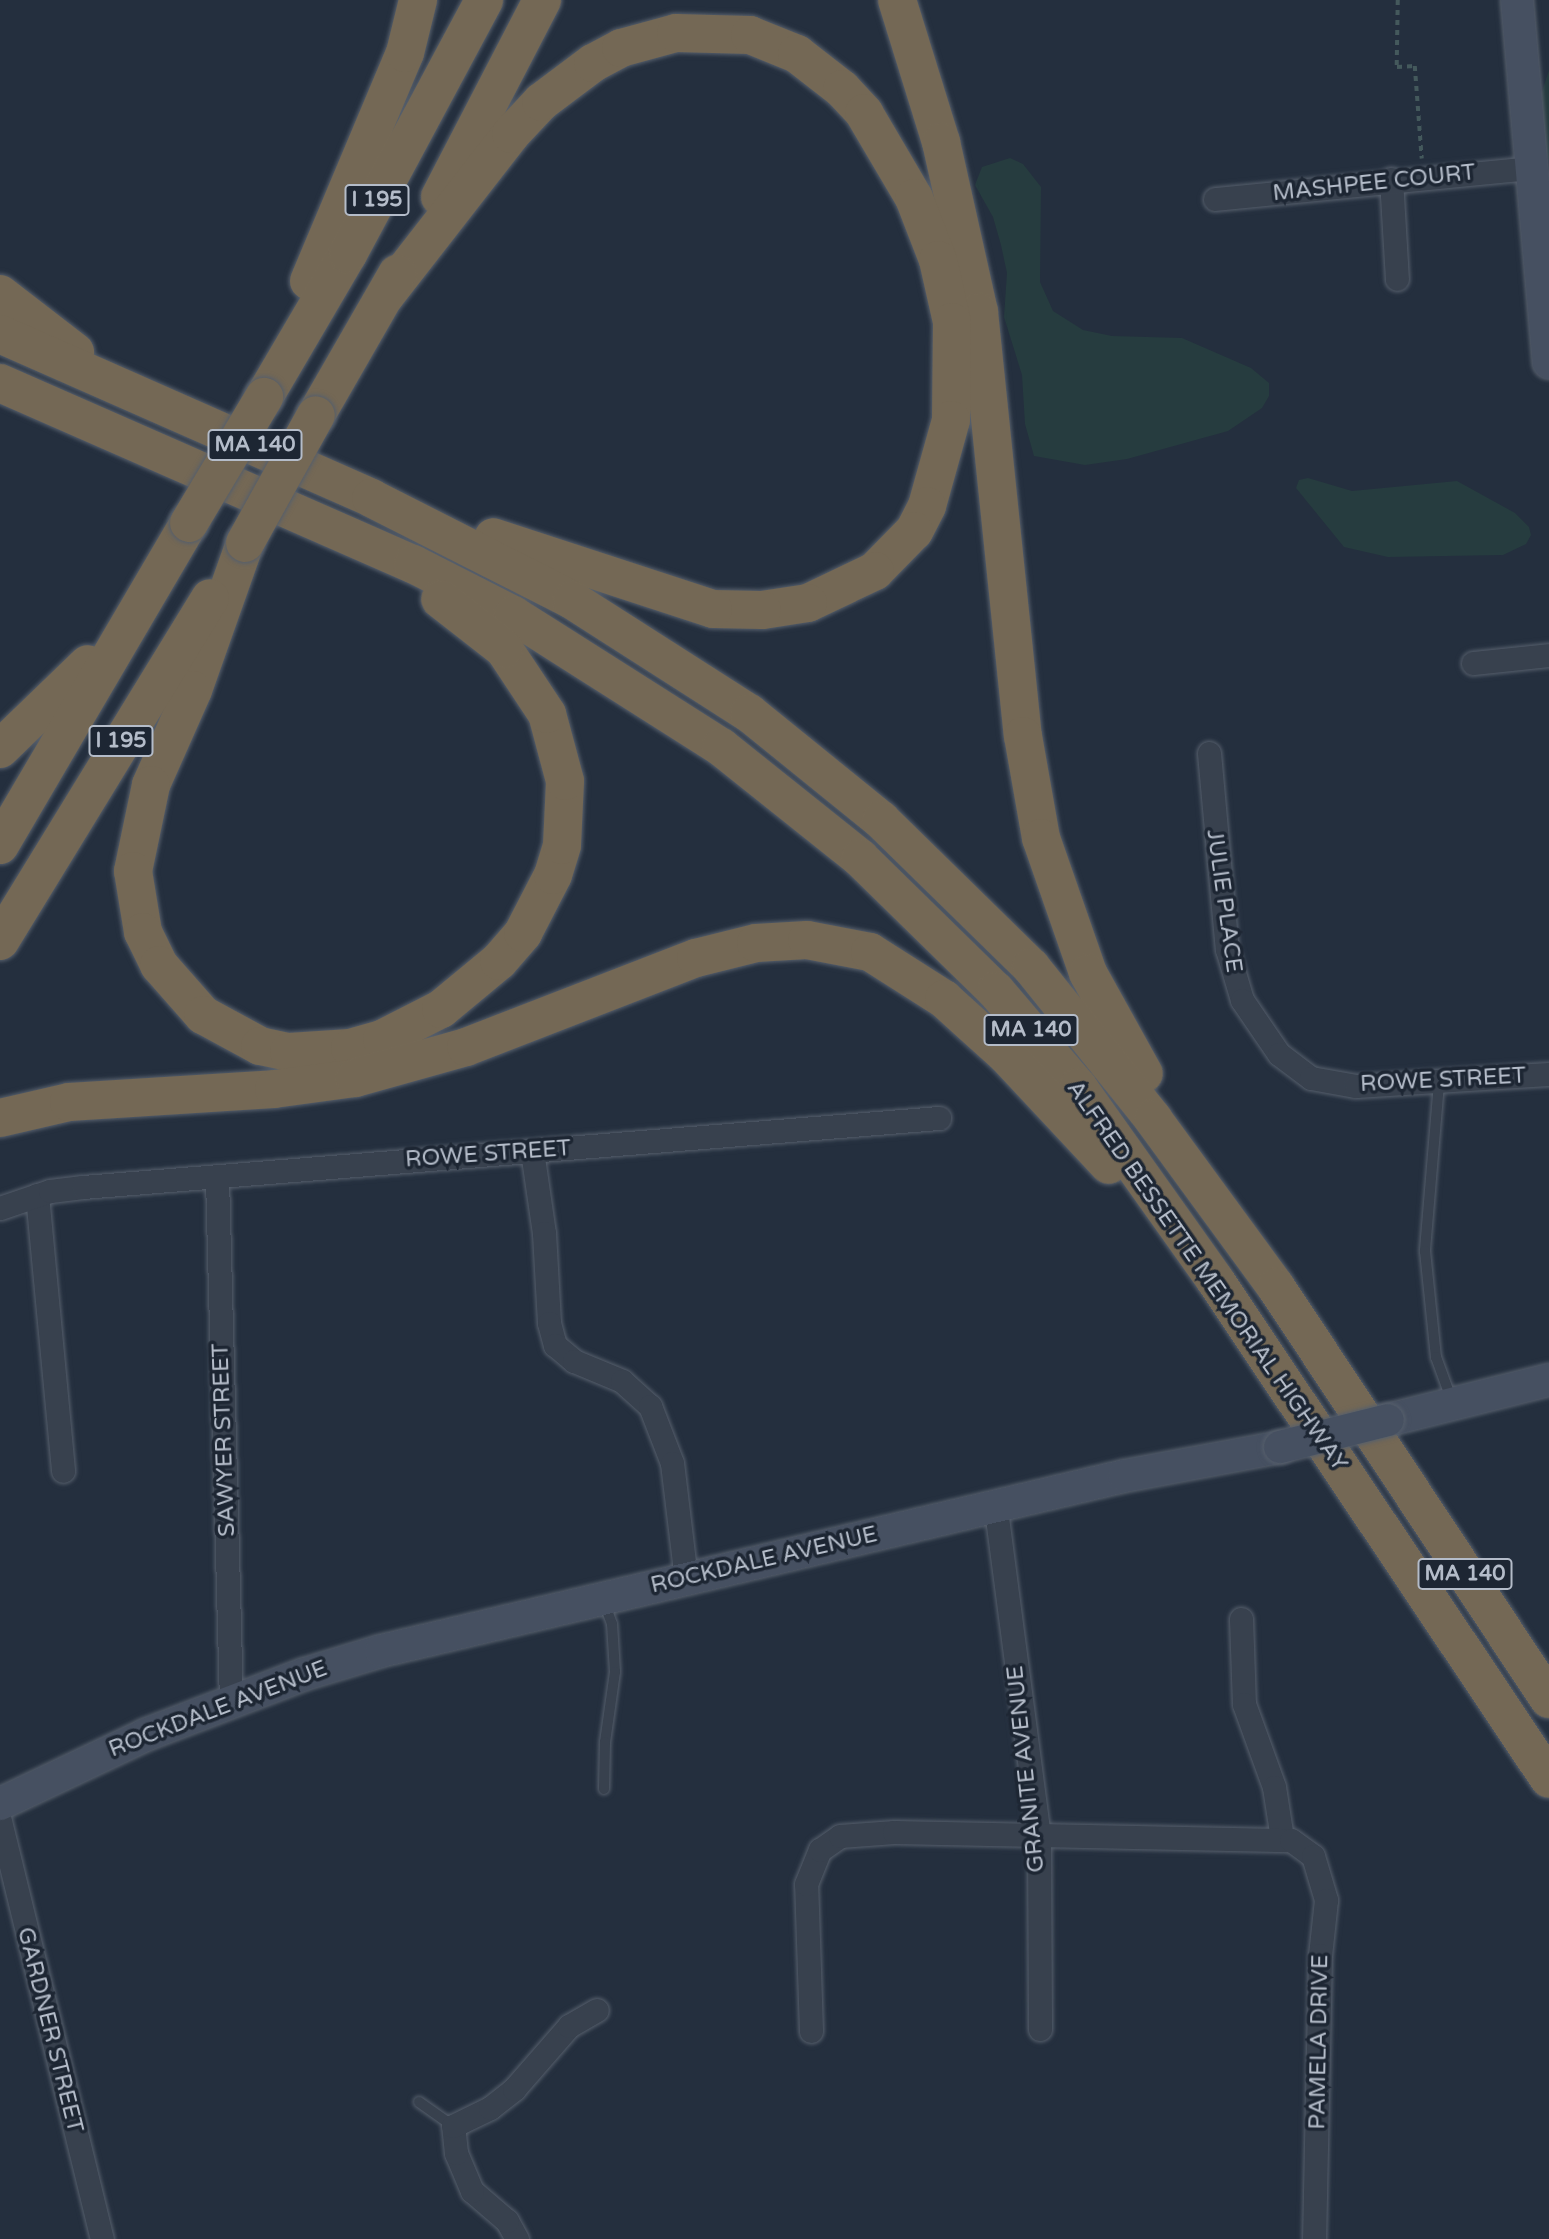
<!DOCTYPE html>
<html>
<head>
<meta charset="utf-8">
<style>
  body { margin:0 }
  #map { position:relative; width:1549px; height:2239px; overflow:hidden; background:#242f3e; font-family:"Varela Round",sans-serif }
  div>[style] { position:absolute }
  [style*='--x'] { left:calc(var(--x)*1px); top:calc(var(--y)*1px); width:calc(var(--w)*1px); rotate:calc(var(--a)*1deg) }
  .green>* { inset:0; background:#263c3f }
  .path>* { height:3.5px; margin-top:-1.75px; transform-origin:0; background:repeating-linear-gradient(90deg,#44595c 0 5px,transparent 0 10px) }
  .roads { filter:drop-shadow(0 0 2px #565f6c) drop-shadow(0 0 2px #565f6c) }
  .lane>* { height:10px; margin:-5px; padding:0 5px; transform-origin:5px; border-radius:5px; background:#38414e }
  .street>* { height:23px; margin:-11.5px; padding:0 11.5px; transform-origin:11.5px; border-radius:11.5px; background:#38414e }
  .secondary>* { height:32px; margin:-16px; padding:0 16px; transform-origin:16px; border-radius:16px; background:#465061 }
  .highway>* { height:38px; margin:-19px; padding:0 19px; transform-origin:19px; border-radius:19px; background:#746855 }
  .bridges { filter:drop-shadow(0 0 2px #565f6c) drop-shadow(0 0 2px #565f6c) }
  .secondary-bridge>* { height:32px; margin:-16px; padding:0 16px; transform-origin:16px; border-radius:16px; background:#465061 }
  .highway-bridge>* { height:38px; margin:-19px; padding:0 19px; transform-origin:19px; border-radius:19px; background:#746855 }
  span { translate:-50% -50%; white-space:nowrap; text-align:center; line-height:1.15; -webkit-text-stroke:7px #1d2633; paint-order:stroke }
  .shield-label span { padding:2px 5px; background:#1d2633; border:2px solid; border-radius:5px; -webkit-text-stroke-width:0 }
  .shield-label { font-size:21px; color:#b4bcc9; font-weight:700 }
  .street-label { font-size:23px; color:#b4bcc9 }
</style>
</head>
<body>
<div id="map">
  <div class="green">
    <div style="clip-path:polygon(1549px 70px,1549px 161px,1534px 116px)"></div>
    <div style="clip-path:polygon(1010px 158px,1023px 164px,1041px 187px,1040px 282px,1053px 311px,1083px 330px,1112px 336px,1182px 338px,1251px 368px,1269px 383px,1269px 396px,1262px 408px,1228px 431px,1127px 459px,1085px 465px,1034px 456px,1025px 424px,1022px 375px,1004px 317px,1007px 273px,1001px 245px,993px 217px,975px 185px,982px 167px)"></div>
    <div style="clip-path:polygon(1308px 478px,1352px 491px,1457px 481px,1515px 513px,1529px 527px,1531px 535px,1526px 544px,1503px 555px,1388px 557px,1344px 547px,1296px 488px,1299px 480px)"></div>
  </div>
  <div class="path">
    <div style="--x:1398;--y:0;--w:67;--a:90.9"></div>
    <div style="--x:1397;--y:67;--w:18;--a:-3"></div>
    <div style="--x:1415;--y:66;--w:93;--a:85.7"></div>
  </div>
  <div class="roads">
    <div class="lane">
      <div style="--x:1439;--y:1083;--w:169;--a:94.8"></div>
      <div style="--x:1425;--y:1251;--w:107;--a:84.1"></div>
      <div style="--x:1436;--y:1357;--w:47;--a:70"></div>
      <div style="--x:604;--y:1602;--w:23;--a:70"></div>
      <div style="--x:612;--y:1624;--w:48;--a:86.4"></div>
      <div style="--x:615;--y:1672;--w:71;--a:98.1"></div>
      <div style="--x:605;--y:1742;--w:47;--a:91.2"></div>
      <div style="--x:419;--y:2102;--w:42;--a:35.2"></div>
    </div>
    <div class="street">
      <div style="--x:1391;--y:179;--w:100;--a:86.6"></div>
      <div style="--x:1215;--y:199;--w:320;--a:-5.6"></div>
      <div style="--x:1473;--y:663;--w:76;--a:-6"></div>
      <div style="--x:1209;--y:753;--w:197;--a:84.8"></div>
      <div style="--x:1227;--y:949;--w:53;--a:73.6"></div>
      <div style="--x:1242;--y:1000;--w:65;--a:55.6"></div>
      <div style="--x:1279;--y:1054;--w:40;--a:37"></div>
      <div style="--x:1311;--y:1078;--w:46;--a:10.1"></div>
      <div style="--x:1356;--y:1086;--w:193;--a:-3.6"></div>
      <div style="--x:532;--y:1151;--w:83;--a:81.7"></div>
      <div style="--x:544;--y:1233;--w:90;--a:86.8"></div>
      <div style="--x:549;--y:1323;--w:23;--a:75"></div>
      <div style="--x:555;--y:1345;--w:25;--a:40"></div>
      <div style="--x:574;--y:1361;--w:52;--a:22.6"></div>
      <div style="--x:622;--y:1381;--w:38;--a:42"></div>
      <div style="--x:650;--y:1406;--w:61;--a:68.9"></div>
      <div style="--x:672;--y:1463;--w:117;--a:83.1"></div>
      <div style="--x:217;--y:1178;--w:523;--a:88.47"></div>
      <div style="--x:37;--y:1195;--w:277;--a:84.6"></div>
      <div style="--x:0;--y:1208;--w:53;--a:-18.8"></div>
      <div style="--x:50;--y:1191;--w:33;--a:-7"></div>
      <div style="--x:83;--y:1187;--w:859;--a:-4.61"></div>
      <div style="--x:996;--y:1510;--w:330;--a:82.5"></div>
      <div style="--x:1039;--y:1837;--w:192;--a:89.7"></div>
      <div style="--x:1241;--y:1619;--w:85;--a:88"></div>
      <div style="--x:1244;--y:1704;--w:88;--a:70.1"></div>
      <div style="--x:1274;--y:1787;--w:52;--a:81.1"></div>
      <div style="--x:0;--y:1821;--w:430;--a:76.3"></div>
      <div style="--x:811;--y:2031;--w:147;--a:-91.9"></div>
      <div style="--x:806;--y:1884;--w:37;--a:-68"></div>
      <div style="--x:820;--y:1850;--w:24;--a:-35"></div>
      <div style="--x:840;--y:1836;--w:54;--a:-4.2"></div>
      <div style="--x:894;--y:1832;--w:397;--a:1.2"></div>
      <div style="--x:1291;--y:1840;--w:27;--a:36"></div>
      <div style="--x:1313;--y:1856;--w:46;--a:73.5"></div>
      <div style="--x:1326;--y:1900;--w:55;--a:96.2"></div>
      <div style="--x:1320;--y:1955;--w:284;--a:91.2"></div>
      <div style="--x:517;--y:2239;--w:21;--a:-119"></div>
      <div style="--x:507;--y:2221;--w:46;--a:-139.4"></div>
      <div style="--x:472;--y:2191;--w:41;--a:-112.8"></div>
      <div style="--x:456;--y:2153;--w:27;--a:-96"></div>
      <div style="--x:453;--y:2126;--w:41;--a:-25.9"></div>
      <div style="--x:490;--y:2108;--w:31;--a:-38"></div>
      <div style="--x:514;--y:2089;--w:84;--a:-48.9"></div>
      <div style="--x:569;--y:2026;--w:32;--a:-30"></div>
    </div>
    <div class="secondary">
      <div style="--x:1517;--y:0;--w:364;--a:85"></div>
      <div style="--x:1388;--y:1420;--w:166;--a:-14"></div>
      <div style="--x:0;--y:1804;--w:161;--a:-25.4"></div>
      <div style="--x:145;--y:1735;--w:171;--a:-20.9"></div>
      <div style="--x:305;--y:1674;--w:79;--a:-16.8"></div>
      <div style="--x:381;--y:1651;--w:763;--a:-13.25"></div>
      <div style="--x:1124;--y:1476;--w:159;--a:-10.5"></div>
    </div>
    <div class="highway">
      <div style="--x:897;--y:0;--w:149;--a:72.8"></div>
      <div style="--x:941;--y:142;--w:174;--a:77.4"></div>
      <div style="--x:979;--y:312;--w:426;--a:84.1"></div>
      <div style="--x:1023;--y:736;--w:104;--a:80"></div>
      <div style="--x:1041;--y:838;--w:143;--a:70.8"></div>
      <div style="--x:1088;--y:973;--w:115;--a:61"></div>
      <div style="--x:440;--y:197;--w:222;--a:-62.6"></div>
      <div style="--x:309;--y:281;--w:247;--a:-67.2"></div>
      <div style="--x:405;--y:53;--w:55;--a:-76.2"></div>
      <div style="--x:0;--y:294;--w:95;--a:37.7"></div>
      <div style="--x:385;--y:296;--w:205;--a:-52.1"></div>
      <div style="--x:511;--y:134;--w:44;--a:-46.8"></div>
      <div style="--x:541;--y:102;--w:65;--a:-36.9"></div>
      <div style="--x:593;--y:63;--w:32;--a:-28"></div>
      <div style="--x:621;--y:48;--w:57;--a:-15.3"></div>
      <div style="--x:676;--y:33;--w:74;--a:1.5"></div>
      <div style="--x:750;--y:35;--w:51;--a:22"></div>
      <div style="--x:797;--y:54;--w:57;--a:37.9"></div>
      <div style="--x:842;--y:89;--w:33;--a:47"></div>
      <div style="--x:864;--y:113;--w:99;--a:59.5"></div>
      <div style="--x:914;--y:198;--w:66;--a:68.8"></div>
      <div style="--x:938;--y:260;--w:64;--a:77.3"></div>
      <div style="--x:952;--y:322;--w:98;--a:90.6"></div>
      <div style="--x:951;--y:420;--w:89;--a:105.6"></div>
      <div style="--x:927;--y:506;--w:28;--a:117"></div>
      <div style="--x:914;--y:531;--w:56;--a:134.3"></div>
      <div style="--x:875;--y:571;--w:74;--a:154.5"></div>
      <div style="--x:808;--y:603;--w:47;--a:171.3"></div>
      <div style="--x:762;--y:610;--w:49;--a:-178.8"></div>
      <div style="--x:713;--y:609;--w:231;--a:-161.9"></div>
      <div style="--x:0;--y:334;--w:406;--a:23.8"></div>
      <div style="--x:371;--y:498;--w:225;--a:26.9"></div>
      <div style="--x:572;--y:600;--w:210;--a:32.6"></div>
      <div style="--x:749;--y:713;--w:170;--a:39"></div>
      <div style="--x:881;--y:820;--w:210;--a:44.4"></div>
      <div style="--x:1031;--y:967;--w:195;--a:51.2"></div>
      <div style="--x:1153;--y:1119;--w:208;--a:53.8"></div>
      <div style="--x:1276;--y:1287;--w:494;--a:56.5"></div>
      <div style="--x:0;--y:383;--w:451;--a:23.7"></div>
      <div style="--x:413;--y:564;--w:112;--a:27"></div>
      <div style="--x:513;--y:615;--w:246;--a:32.4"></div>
      <div style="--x:721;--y:747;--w:178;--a:38.6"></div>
      <div style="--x:860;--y:858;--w:190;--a:44.4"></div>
      <div style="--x:996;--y:991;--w:126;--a:49.5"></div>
      <div style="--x:1078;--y:1087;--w:237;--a:54.6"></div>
      <div style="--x:1215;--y:1280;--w:600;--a:56.2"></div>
      <div style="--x:264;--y:397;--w:166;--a:-59.6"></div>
      <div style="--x:348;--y:254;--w:288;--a:-61.8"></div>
      <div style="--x:316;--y:415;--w:163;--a:-60.1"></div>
      <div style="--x:245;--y:543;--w:156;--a:109.5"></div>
      <div style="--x:193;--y:690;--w:104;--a:113.9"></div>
      <div style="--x:151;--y:785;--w:88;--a:101.8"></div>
      <div style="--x:133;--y:871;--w:62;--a:80.7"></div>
      <div style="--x:143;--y:932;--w:37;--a:64"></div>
      <div style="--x:159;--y:965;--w:67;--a:48.7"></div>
      <div style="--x:203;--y:1015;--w:65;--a:28.5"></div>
      <div style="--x:260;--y:1046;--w:30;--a:12"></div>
      <div style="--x:289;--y:1052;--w:61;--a:-3.8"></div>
      <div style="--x:350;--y:1048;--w:33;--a:-16"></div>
      <div style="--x:382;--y:1039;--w:66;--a:-27"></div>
      <div style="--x:441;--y:1009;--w:75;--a:-39.6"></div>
      <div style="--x:499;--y:961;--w:37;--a:-49"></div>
      <div style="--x:523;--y:933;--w:65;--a:-62.7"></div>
      <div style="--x:553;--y:875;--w:31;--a:-73"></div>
      <div style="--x:562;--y:845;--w:64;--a:-87.3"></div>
      <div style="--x:565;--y:781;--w:69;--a:-105"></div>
      <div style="--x:547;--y:714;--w:78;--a:-123.5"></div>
      <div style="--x:504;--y:649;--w:81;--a:-142"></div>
      <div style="--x:0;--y:749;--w:122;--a:-44"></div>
      <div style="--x:0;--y:845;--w:373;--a:-59.6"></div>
      <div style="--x:0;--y:941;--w:402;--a:-58.5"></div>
      <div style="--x:0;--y:1118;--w:71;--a:-13.1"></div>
      <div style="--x:69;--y:1102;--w:205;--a:-3.6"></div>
      <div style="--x:274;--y:1089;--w:82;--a:-7.7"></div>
      <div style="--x:355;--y:1078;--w:115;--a:-15.6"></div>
      <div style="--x:466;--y:1047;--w:247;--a:-21.2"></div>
      <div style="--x:696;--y:958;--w:62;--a:-14"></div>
      <div style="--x:756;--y:943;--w:51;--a:-3.4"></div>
      <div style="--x:807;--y:940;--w:64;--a:10.8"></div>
      <div style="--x:870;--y:952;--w:88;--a:32.4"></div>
      <div style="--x:944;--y:999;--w:85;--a:42.1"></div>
      <div style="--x:1007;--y:1056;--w:149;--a:46.9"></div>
    </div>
  </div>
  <div class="bridges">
    <div class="secondary-bridge">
      <div style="--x:1280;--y:1447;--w:111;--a:-14"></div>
    </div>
    <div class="highway-bridge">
      <div style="--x:189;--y:523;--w:147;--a:-59.2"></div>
      <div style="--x:245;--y:543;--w:146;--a:-61"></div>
    </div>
  </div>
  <div class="shield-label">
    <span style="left:377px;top:200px">I 195</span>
    <span style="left:255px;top:445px">MA 140</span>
    <span style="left:121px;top:741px">I 195</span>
    <span style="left:1031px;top:1030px">MA 140</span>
    <span style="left:1465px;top:1574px">MA 140</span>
  </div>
  <div class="street-label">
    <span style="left:1374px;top:183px;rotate:-6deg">MASHPEE COURT</span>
    <span style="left:1224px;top:901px;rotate:82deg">JULIE PLACE</span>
    <span style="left:1443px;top:1080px;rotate:-3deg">ROWE STREET</span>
    <span style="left:488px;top:1154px;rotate:-4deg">ROWE STREET</span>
    <span style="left:1207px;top:1276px;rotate:55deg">ALFRED BESSETTE MEMORIAL HIGHWAY</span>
    <span style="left:224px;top:1440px;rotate:-92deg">SAWYER STREET</span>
    <span style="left:764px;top:1560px;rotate:-13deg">ROCKDALE AVENUE</span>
    <span style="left:218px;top:1709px;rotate:-21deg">ROCKDALE AVENUE</span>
    <span style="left:1026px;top:1769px;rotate:-96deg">GRANITE AVENUE</span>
    <span style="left:50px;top:2030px;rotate:76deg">GARDNER STREET</span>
    <span style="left:1319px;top:2042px;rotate:-89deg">PAMELA DRIVE</span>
  </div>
</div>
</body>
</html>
